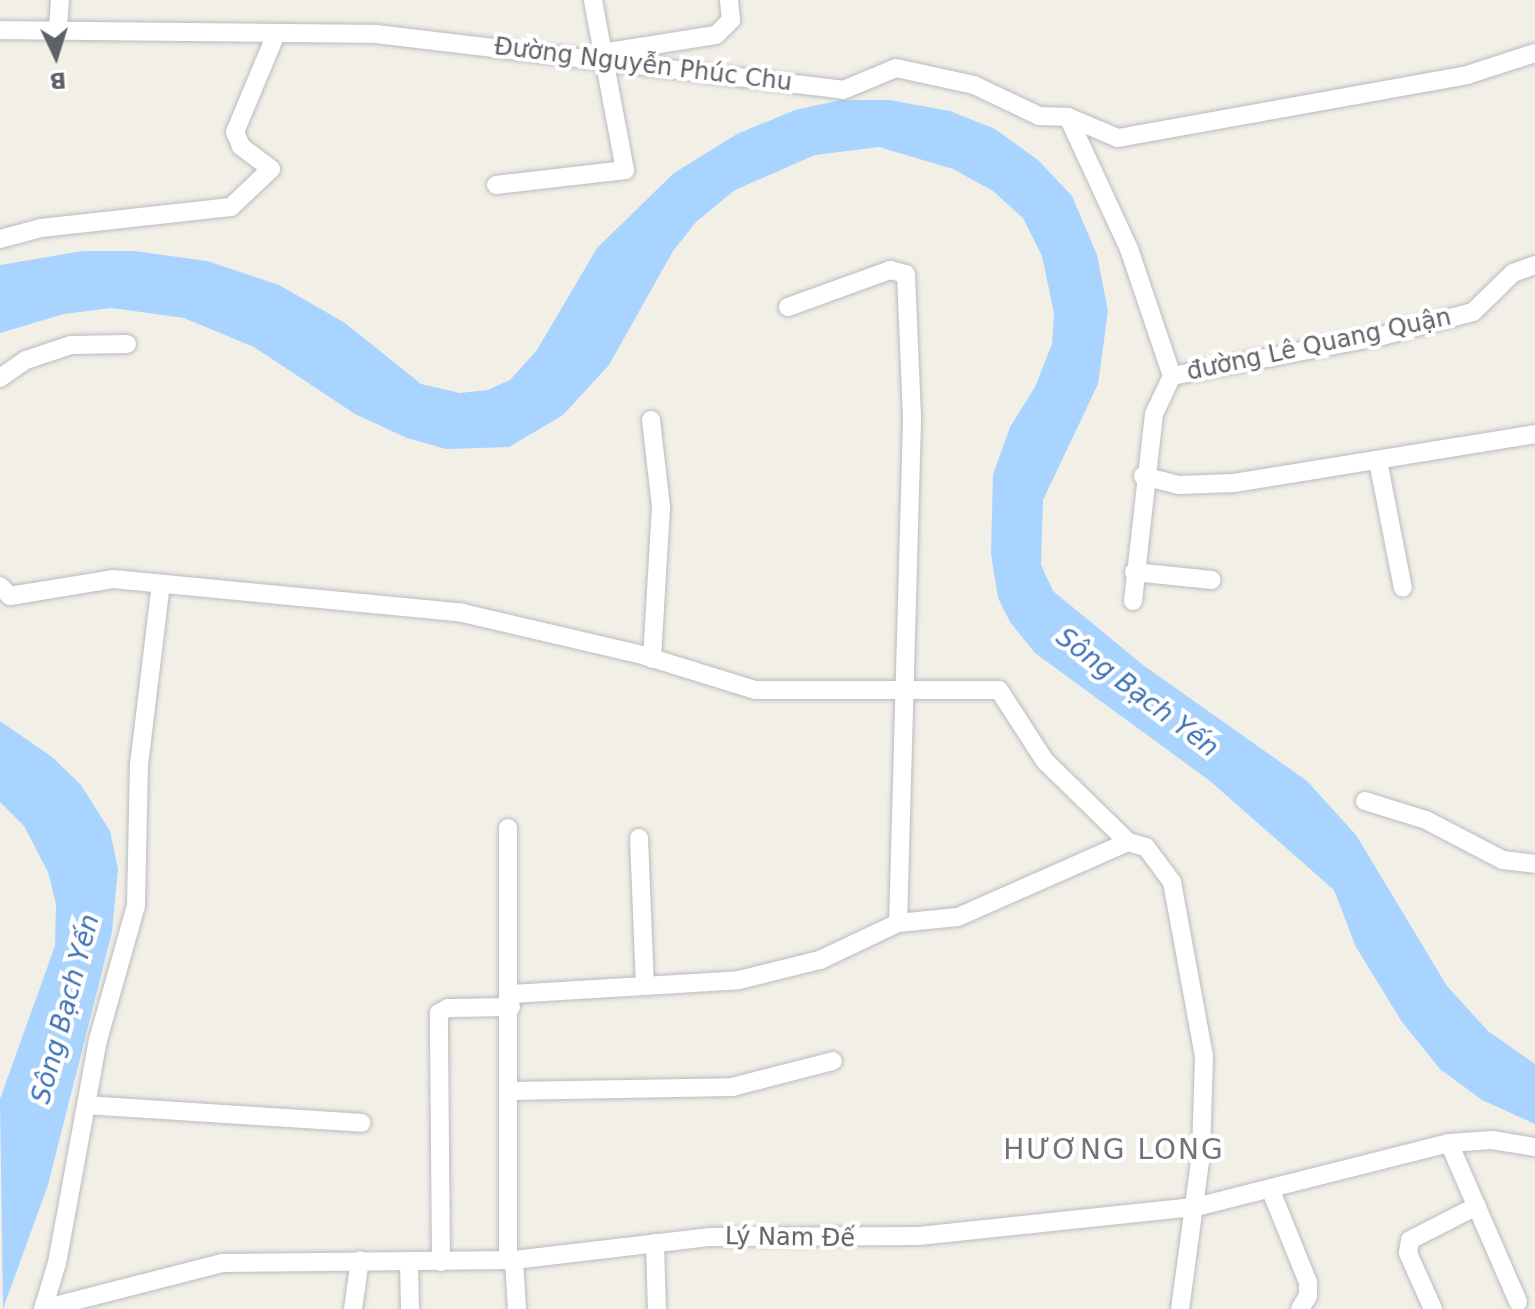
<!DOCTYPE html>
<html>
<head>
<meta charset="utf-8">
<style>
  body { margin:0 }
  #map { position:relative; width:1535px; height:1309px; overflow:hidden; background:#f1efe6; font-family:"DejaVu Sans",sans-serif }
  div>[style] { position:absolute }
  [style*='--x'] { left:calc(var(--x)*1px); top:calc(var(--y)*1px); width:calc(var(--w)*1px); rotate:calc(var(--a)*1deg) }
  .water>* { inset:0; background:#a8d4ff }
  .roads { filter:drop-shadow(0 0 2px #b9bbc0) drop-shadow(0 0 2px #b9bbc0) }
  .minor>* { height:18px; margin:-9px; padding:0 9px; transform-origin:9px; border-radius:9px; background:#fff }
  span { translate:-50% -50%; white-space:nowrap; text-align:center; line-height:1.15; -webkit-text-stroke:8px #fff; paint-order:stroke }
  .street-label { font-size:24px; color:#5e6168 }
  .water-label { font-size:26px; color:#3e72b8; font-style:italic }
  .quarter-label { font-size:28px; color:#6f737a; letter-spacing:2px }
  .north { position:absolute; left:16px; top:16px; width:80px; height:80px; -webkit-text-stroke:6px #fff; paint-order:stroke; rotate:176deg; font-size:22px; font-weight:700; line-height:32px; text-align:center; color:#5e6168 }
  .north::after { content:''; display:block; margin:auto; width:28px; height:36px; background:#5e6168; clip-path:polygon(50% 0,100% 100%,50% 72%,0 100%) }
</style>
</head>
<body>
<div id="map">
  <div class="water">
    <div style="clip-path:polygon(841px 100px,889px 100px,950px 111px,995px 129px,1038px 160px,1072px 196px,1097px 255px,1108px 311px,1098px 384px,1043px 500px,1041px 565px,1053px 591px,1143px 665px,1307px 781px,1356px 835px,1447px 986px,1488px 1031px,1535px 1064px,1535px 1124px,1482px 1100px,1440px 1069px,1402px 1022px,1356px 947px,1334px 890px,1210px 781px,1035px 653px,1010px 622px,998px 598px,991px 554px,993px 475px,1010px 427px,1035px 387px,1052px 344px,1054px 313px,1042px 256px,1023px 218px,993px 191px,953px 169px,879px 147px,815px 155px,735px 190px,696px 222px,673px 251px,609px 365px,563px 415px,509px 447px,446px 449px,407px 438px,355px 414px,254px 347px,184px 318px,112px 308px,64px 314px,0 333px,0 265px,83px 251px,134px 251px,207px 261px,279px 285px,345px 323px,421px 384px,460px 393px,488px 390px,510px 380px,537px 350px,597px 248px,674px 173px,737px 134px,795px 110px)"></div>
    <div style="clip-path:polygon(0 721px,52px 757px,81px 785px,110px 831px,118px 869px,112px 932px,48px 1185px,3px 1309px,0 1099px,55px 946px,56px 904px,48px 872px,24px 826px,0 802px)"></div>
  </div>
  <div class="roads">
    <div class="minor">
      <div style="--x:58;--y:28;--w:28;--a:-86"></div>
      <div style="--x:0;--y:30;--w:376;--a:0.6"></div>
      <div style="--x:376;--y:34;--w:470;--a:6.8"></div>
      <div style="--x:843;--y:90;--w:57;--a:-22.5"></div>
      <div style="--x:896;--y:68;--w:80;--a:12.3"></div>
      <div style="--x:974;--y:85;--w:72;--a:25.5"></div>
      <div style="--x:1039;--y:116;--w:29;--a:2"></div>
      <div style="--x:1068;--y:117;--w:54;--a:22.8"></div>
      <div style="--x:1118;--y:138;--w:355;--a:-10.2"></div>
      <div style="--x:1467;--y:75;--w:71;--a:-17.9"></div>
      <div style="--x:602;--y:53;--w:115;--a:-9"></div>
      <div style="--x:716;--y:35;--w:21;--a:-45"></div>
      <div style="--x:731;--y:20;--w:20;--a:-96"></div>
      <div style="--x:1068;--y:117;--w:145;--a:65.2"></div>
      <div style="--x:1129;--y:249;--w:134;--a:71.3"></div>
      <div style="--x:496;--y:185;--w:130;--a:-6.6"></div>
      <div style="--x:625;--y:170;--w:173;--a:-100.7"></div>
      <div style="--x:0;--y:239;--w:42;--a:-15"></div>
      <div style="--x:41;--y:228;--w:191;--a:-6.3"></div>
      <div style="--x:231;--y:207;--w:55;--a:-43.5"></div>
      <div style="--x:271;--y:169;--w:38;--a:-143"></div>
      <div style="--x:241;--y:146;--w:15;--a:-113"></div>
      <div style="--x:235;--y:132;--w:106;--a:-67.3"></div>
      <div style="--x:788;--y:307;--w:109;--a:-19.9"></div>
      <div style="--x:890;--y:270;--w:16;--a:14"></div>
      <div style="--x:906;--y:274;--w:146;--a:87.6"></div>
      <div style="--x:912;--y:420;--w:503;--a:91.59"></div>
      <div style="--x:0;--y:378;--w:32;--a:-35"></div>
      <div style="--x:26;--y:360;--w:47;--a:-18.4"></div>
      <div style="--x:71;--y:345;--w:56;--a:-1"></div>
      <div style="--x:651;--y:420;--w:88;--a:83.4"></div>
      <div style="--x:661;--y:507;--w:152;--a:93.4"></div>
      <div style="--x:1378;--y:461;--w:129;--a:78.9"></div>
      <div style="--x:1143;--y:476;--w:37;--a:14"></div>
      <div style="--x:1179;--y:485;--w:55;--a:-2.1"></div>
      <div style="--x:1234;--y:483;--w:305;--a:-9.2"></div>
      <div style="--x:1134;--y:572;--w:78;--a:5.9"></div>
      <div style="--x:0;--y:586;--w:14;--a:45"></div>
      <div style="--x:10;--y:596;--w:104;--a:-9.4"></div>
      <div style="--x:113;--y:579;--w:352;--a:5.5"></div>
      <div style="--x:463;--y:613;--w:184;--a:13.2"></div>
      <div style="--x:642;--y:655;--w:118;--a:17.2"></div>
      <div style="--x:755;--y:690;--w:244;--a:0"></div>
      <div style="--x:999;--y:690;--w:85;--a:57.1"></div>
      <div style="--x:1045;--y:761;--w:116;--a:44.3"></div>
      <div style="--x:1128;--y:842;--w:19;--a:16"></div>
      <div style="--x:1146;--y:847;--w:44;--a:53.4"></div>
      <div style="--x:1172;--y:882;--w:178;--a:79.6"></div>
      <div style="--x:1204;--y:1057;--w:97;--a:91.8"></div>
      <div style="--x:1201;--y:1154;--w:156;--a:97.7"></div>
      <div style="--x:1133;--y:601;--w:188;--a:-83.6"></div>
      <div style="--x:1154;--y:414;--w:42;--a:-64.7"></div>
      <div style="--x:1172;--y:376;--w:214;--a:-10.8"></div>
      <div style="--x:1382;--y:336;--w:94;--a:-14.8"></div>
      <div style="--x:1473;--y:312;--w:56;--a:-44.3"></div>
      <div style="--x:1513;--y:273;--w:23;--a:-20"></div>
      <div style="--x:1365;--y:801;--w:64;--a:17.3"></div>
      <div style="--x:1426;--y:820;--w:87;--a:27.5"></div>
      <div style="--x:1503;--y:860;--w:32;--a:7"></div>
      <div style="--x:508;--y:828;--w:433;--a:90"></div>
      <div style="--x:639;--y:838;--w:148;--a:87.7"></div>
      <div style="--x:512;--y:994;--w:227;--a:-3.5"></div>
      <div style="--x:739;--y:980;--w:83;--a:-13.9"></div>
      <div style="--x:820;--y:960;--w:86;--a:-25.4"></div>
      <div style="--x:898;--y:923;--w:60;--a:-5.7"></div>
      <div style="--x:958;--y:917;--w:186;--a:-23.8"></div>
      <div style="--x:510;--y:1091;--w:222;--a:-1"></div>
      <div style="--x:732;--y:1087;--w:104;--a:-14.4"></div>
      <div style="--x:86;--y:1105;--w:276;--a:3.7"></div>
      <div style="--x:1449;--y:1143;--w:173;--a:66.5"></div>
      <div style="--x:1271;--y:1191;--w:98;--a:67.9"></div>
      <div style="--x:1308;--y:1282;--w:14;--a:90"></div>
      <div style="--x:1308;--y:1296;--w:15;--a:122"></div>
      <div style="--x:655;--y:1243;--w:66;--a:88.3"></div>
      <div style="--x:514;--y:1260;--w:49;--a:86.5"></div>
      <div style="--x:409;--y:1261;--w:48;--a:88.8"></div>
      <div style="--x:441;--y:1262;--w:249;--a:-90.5"></div>
      <div style="--x:439;--y:1013;--w:10;--a:-29"></div>
      <div style="--x:448;--y:1008;--w:63;--a:-0.9"></div>
      <div style="--x:43;--y:1309;--w:185;--a:-14.4"></div>
      <div style="--x:222;--y:1263;--w:292;--a:-0.6"></div>
      <div style="--x:514;--y:1260;--w:198;--a:-6.7"></div>
      <div style="--x:711;--y:1237;--w:207;--a:-0.3"></div>
      <div style="--x:918;--y:1236;--w:280;--a:-6"></div>
      <div style="--x:1196;--y:1207;--w:261;--a:-14.2"></div>
      <div style="--x:1449;--y:1143;--w:43;--a:-4"></div>
      <div style="--x:1492;--y:1140;--w:44;--a:9.2"></div>
      <div style="--x:43;--y:1309;--w:48;--a:-73.1"></div>
      <div style="--x:57;--y:1263;--w:227;--a:-79.6"></div>
      <div style="--x:98;--y:1040;--w:139;--a:-74.2"></div>
      <div style="--x:136;--y:906;--w:141;--a:-88.8"></div>
      <div style="--x:139;--y:765;--w:182;--a:-83.1"></div>
      <div style="--x:353;--y:1309;--w:49;--a:-81.9"></div>
      <div style="--x:1433;--y:1309;--w:61;--a:-114.1"></div>
      <div style="--x:1408;--y:1253;--w:13;--a:-81"></div>
      <div style="--x:1410;--y:1240;--w:75;--a:-26.9"></div>
    </div>
  </div>
  <div class="street-label">
    <span style="left:643px;top:65px;rotate:7deg">Đường Nguyễn Phúc Chu</span>
    <span style="left:1319px;top:345px;rotate:-12deg">đường Lê Quang Quận</span>
    <span style="left:790px;top:1238px;rotate:1deg">Lý Nam Đế</span>
  </div>
  <div class="water-label">
    <span style="left:1137px;top:693px;rotate:37deg">Sông Bạch Yến</span>
    <span style="left:66px;top:1009px;rotate:-75deg">Sông Bạch Yến</span>
  </div>
  <div class="quarter-label">
    <span style="left:1114px;top:1150px">HƯƠNG LONG</span>
  </div>
  <div class="north">B</div>
</div>
</body>
</html>
